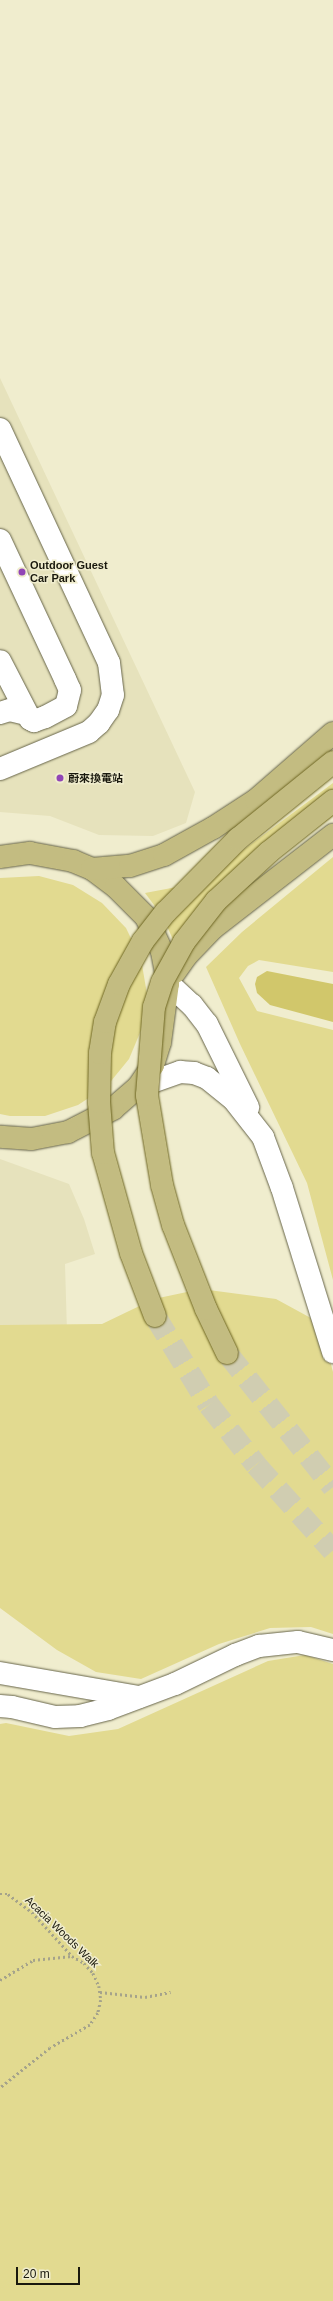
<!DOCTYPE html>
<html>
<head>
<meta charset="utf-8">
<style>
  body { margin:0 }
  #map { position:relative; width:333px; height:2301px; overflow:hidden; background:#f0edce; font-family:Arial,"Noto Sans SC",sans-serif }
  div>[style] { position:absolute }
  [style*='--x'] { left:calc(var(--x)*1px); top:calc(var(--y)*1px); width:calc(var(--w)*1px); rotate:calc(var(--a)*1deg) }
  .built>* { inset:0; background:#e6e2bc }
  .green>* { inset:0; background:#e2da90 }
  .water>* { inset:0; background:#d1c76b }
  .major-tunnel>* { height:22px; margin-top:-11px; transform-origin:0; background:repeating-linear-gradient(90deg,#d0cdb1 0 22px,transparent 0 33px) }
  .path>* { height:2.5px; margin-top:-1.25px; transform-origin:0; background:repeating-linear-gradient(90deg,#a5a38b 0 2px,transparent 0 5px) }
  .roads { filter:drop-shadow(0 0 1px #67654a) drop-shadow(0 0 1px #67654a) }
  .minor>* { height:22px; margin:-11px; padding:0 11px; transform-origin:11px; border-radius:11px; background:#fff }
  .major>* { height:22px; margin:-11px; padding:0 11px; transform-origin:11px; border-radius:11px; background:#c3bc81 }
  .bridges { filter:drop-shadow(0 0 1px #6e6622) drop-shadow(0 0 1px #6e6622) }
  .major-bridge>* { height:22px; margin:-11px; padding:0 11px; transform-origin:11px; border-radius:11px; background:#c3bc81 }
  .dots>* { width:11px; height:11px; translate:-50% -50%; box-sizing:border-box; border:2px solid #f0edce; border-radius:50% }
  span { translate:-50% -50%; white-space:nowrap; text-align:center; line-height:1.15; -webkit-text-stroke:3px #f0edce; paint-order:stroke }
  .poi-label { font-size:11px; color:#19180d; font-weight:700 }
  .left { translate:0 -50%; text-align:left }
  .street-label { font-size:11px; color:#19180d }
  .scale { position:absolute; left:16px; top:2267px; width:64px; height:18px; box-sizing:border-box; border:2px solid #19180d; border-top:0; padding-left:5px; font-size:12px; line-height:14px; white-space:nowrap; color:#19180d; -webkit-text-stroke:3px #f0edce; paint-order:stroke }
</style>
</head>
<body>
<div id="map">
  <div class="built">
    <div style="clip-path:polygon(0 378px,195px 792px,186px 823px,153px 836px,99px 835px,50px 816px,0 812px)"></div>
    <div style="clip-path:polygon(0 1159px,69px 1184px,84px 1219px,95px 1254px,65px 1264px,67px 1332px,0 1333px)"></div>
  </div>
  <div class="green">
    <div style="clip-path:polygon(333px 783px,333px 816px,241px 884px,174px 942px,163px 917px,145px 893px,182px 886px,226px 863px)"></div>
    <div style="clip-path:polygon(333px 857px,333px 972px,259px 960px,248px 966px,239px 978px,257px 1011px,333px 1030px,333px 1280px,307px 1183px,240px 1044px,206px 967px,242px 932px)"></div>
    <div style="clip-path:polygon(39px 876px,73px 885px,102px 903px,126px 928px,141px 959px,147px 994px,144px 1018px,142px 1028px,129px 1059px,107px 1086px,78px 1105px,45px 1116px,10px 1116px,0 1114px,0 878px)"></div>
    <div style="clip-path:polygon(201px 1289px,276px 1299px,320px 1323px,333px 1372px,333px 1634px,311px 1627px,270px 1628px,219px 1644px,141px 1679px,96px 1672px,57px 1650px,0 1608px,0 1325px,102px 1324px,154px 1299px)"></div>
    <div style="clip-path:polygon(305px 1655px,333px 1664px,333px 2301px,0 2301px,0 1724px,6px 1723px,69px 1736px,118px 1729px,268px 1661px)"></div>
  </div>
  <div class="water">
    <div style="clip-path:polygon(267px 971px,333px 984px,333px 1022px,270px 1005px,257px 993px,255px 984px,257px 977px)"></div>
  </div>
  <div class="major-tunnel">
    <div style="--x:155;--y:1316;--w:104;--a:58.8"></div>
    <div style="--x:209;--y:1405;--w:76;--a:51.9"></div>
    <div style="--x:256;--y:1465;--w:115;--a:48.2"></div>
    <div style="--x:227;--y:1353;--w:171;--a:51.7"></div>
  </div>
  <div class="path">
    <div style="--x:0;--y:1894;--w:8;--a:0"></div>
    <div style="--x:8;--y:1894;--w:30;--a:37"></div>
    <div style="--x:32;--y:1912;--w:59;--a:47.7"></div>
    <div style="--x:72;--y:1956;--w:14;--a:30"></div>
    <div style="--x:84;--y:1963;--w:13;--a:48"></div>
    <div style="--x:93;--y:1973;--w:14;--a:65"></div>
    <div style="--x:99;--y:1986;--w:14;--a:82"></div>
    <div style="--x:101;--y:2000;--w:13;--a:103"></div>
    <div style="--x:98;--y:2013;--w:14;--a:124"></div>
    <div style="--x:90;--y:2025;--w:46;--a:150.1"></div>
    <div style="--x:50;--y:2048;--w:64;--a:141.3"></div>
    <div style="--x:0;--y:1980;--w:39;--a:-31"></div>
    <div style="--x:33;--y:1960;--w:39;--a:-6"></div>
    <div style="--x:100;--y:1992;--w:45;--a:6.3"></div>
    <div style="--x:145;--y:1997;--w:26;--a:-11"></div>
  </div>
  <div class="roads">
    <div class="minor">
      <div style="--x:0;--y:429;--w:258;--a:65"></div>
      <div style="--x:109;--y:663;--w:32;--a:83"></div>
      <div style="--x:113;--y:695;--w:16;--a:108"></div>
      <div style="--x:108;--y:710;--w:16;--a:125"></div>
      <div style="--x:99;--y:723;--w:13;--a:138"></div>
      <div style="--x:89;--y:732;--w:96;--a:157.4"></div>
      <div style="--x:0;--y:540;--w:153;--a:64.9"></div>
      <div style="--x:65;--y:679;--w:12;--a:66"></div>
      <div style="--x:70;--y:690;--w:16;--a:104"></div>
      <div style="--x:66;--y:706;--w:24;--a:152"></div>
      <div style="--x:45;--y:717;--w:12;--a:160"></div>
      <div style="--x:34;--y:721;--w:4;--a:-153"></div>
      <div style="--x:30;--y:719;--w:65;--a:-117.3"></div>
      <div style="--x:0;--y:713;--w:10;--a:-17"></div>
      <div style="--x:10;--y:710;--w:16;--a:14"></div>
      <div style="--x:168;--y:983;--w:33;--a:43"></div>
      <div style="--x:192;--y:1005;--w:24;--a:52"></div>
      <div style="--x:207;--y:1024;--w:93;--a:63.7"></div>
      <div style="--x:138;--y:1087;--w:45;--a:-19.7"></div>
      <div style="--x:180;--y:1072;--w:14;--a:4"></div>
      <div style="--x:194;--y:1073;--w:14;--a:21"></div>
      <div style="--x:207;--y:1078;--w:35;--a:39"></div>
      <div style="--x:234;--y:1100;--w:47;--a:51.9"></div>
      <div style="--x:263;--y:1137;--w:54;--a:69.6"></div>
      <div style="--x:282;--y:1188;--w:172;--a:72.7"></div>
      <div style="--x:0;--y:1673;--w:141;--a:9.8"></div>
      <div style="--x:0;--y:1706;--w:12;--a:5"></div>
      <div style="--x:12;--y:1707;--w:44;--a:13.1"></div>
      <div style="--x:55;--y:1717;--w:25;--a:-2"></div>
      <div style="--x:80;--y:1716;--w:29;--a:-14"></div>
      <div style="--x:108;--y:1709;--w:72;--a:-20.5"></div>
      <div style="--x:175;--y:1684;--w:67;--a:-25.8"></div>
      <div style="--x:235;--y:1655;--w:26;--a:-21"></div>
      <div style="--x:259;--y:1646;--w:39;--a:-6"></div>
      <div style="--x:298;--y:1642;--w:36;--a:13"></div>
    </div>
    <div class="major">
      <div style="--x:0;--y:857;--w:30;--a:-8"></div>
      <div style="--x:30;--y:853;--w:44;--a:10.5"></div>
      <div style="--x:73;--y:861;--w:21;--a:23"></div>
      <div style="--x:92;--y:869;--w:30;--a:37"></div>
      <div style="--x:116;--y:887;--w:42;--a:45"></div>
      <div style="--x:146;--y:917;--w:38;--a:65"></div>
      <div style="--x:162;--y:952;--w:32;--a:79"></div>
      <div style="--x:168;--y:983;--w:60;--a:97.7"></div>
      <div style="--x:160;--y:1042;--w:24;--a:107"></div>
      <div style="--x:153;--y:1065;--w:27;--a:124"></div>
      <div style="--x:138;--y:1087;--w:33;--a:139"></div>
      <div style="--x:113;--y:1109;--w:51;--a:152.9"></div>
      <div style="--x:68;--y:1132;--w:37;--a:169"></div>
      <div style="--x:32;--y:1139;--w:32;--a:-176"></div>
      <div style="--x:92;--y:869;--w:38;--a:-5"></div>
      <div style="--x:130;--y:866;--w:36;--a:-18"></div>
      <div style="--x:164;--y:855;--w:56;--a:-28.9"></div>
      <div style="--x:213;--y:828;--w:51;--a:-33.1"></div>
      <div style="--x:256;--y:800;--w:102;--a:-41"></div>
      <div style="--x:175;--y:972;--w:19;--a:-55"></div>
      <div style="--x:186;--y:956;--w:39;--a:-46"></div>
      <div style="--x:213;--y:928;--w:152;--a:-37.8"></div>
    </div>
  </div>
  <div class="bridges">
    <div class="major-bridge">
      <div style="--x:155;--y:1316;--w:67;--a:-110.9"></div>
      <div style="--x:131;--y:1253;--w:104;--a:-105.6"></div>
      <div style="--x:103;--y:1153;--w:51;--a:-94.5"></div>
      <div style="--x:99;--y:1102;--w:49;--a:-88.8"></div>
      <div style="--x:100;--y:1053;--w:31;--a:-81"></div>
      <div style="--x:105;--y:1022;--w:40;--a:-69.8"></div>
      <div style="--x:119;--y:984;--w:49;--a:-60.8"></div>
      <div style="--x:143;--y:941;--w:37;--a:-52"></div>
      <div style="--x:166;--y:912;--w:103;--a:-45.4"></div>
      <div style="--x:238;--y:839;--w:122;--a:-39"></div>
      <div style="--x:227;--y:1353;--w:49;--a:-115.5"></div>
      <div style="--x:206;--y:1309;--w:90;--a:-111.4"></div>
      <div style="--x:173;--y:1225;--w:41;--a:-105.4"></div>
      <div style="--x:162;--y:1185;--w:91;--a:-99.5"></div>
      <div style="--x:147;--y:1095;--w:88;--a:-85.5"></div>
      <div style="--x:154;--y:1007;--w:26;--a:-72"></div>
      <div style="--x:162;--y:982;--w:46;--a:-61.2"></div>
      <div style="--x:184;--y:942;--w:52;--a:-52"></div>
      <div style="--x:216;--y:901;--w:72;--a:-42.8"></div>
      <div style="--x:269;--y:852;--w:82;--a:-38.6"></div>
    </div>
  </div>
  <div class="dots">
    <div style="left:22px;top:572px;background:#9145b6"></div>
    <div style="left:60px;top:778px;background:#9145b6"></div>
  </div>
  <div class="poi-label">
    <span class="left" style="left:30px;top:572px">Outdoor Guest<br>Car Park</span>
    <span class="left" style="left:68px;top:778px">蔚來換電站</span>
  </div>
  <div class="street-label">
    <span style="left:62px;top:1932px;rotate:44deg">Acacia Woods Walk</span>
  </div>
  <div class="scale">20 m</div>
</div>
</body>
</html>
